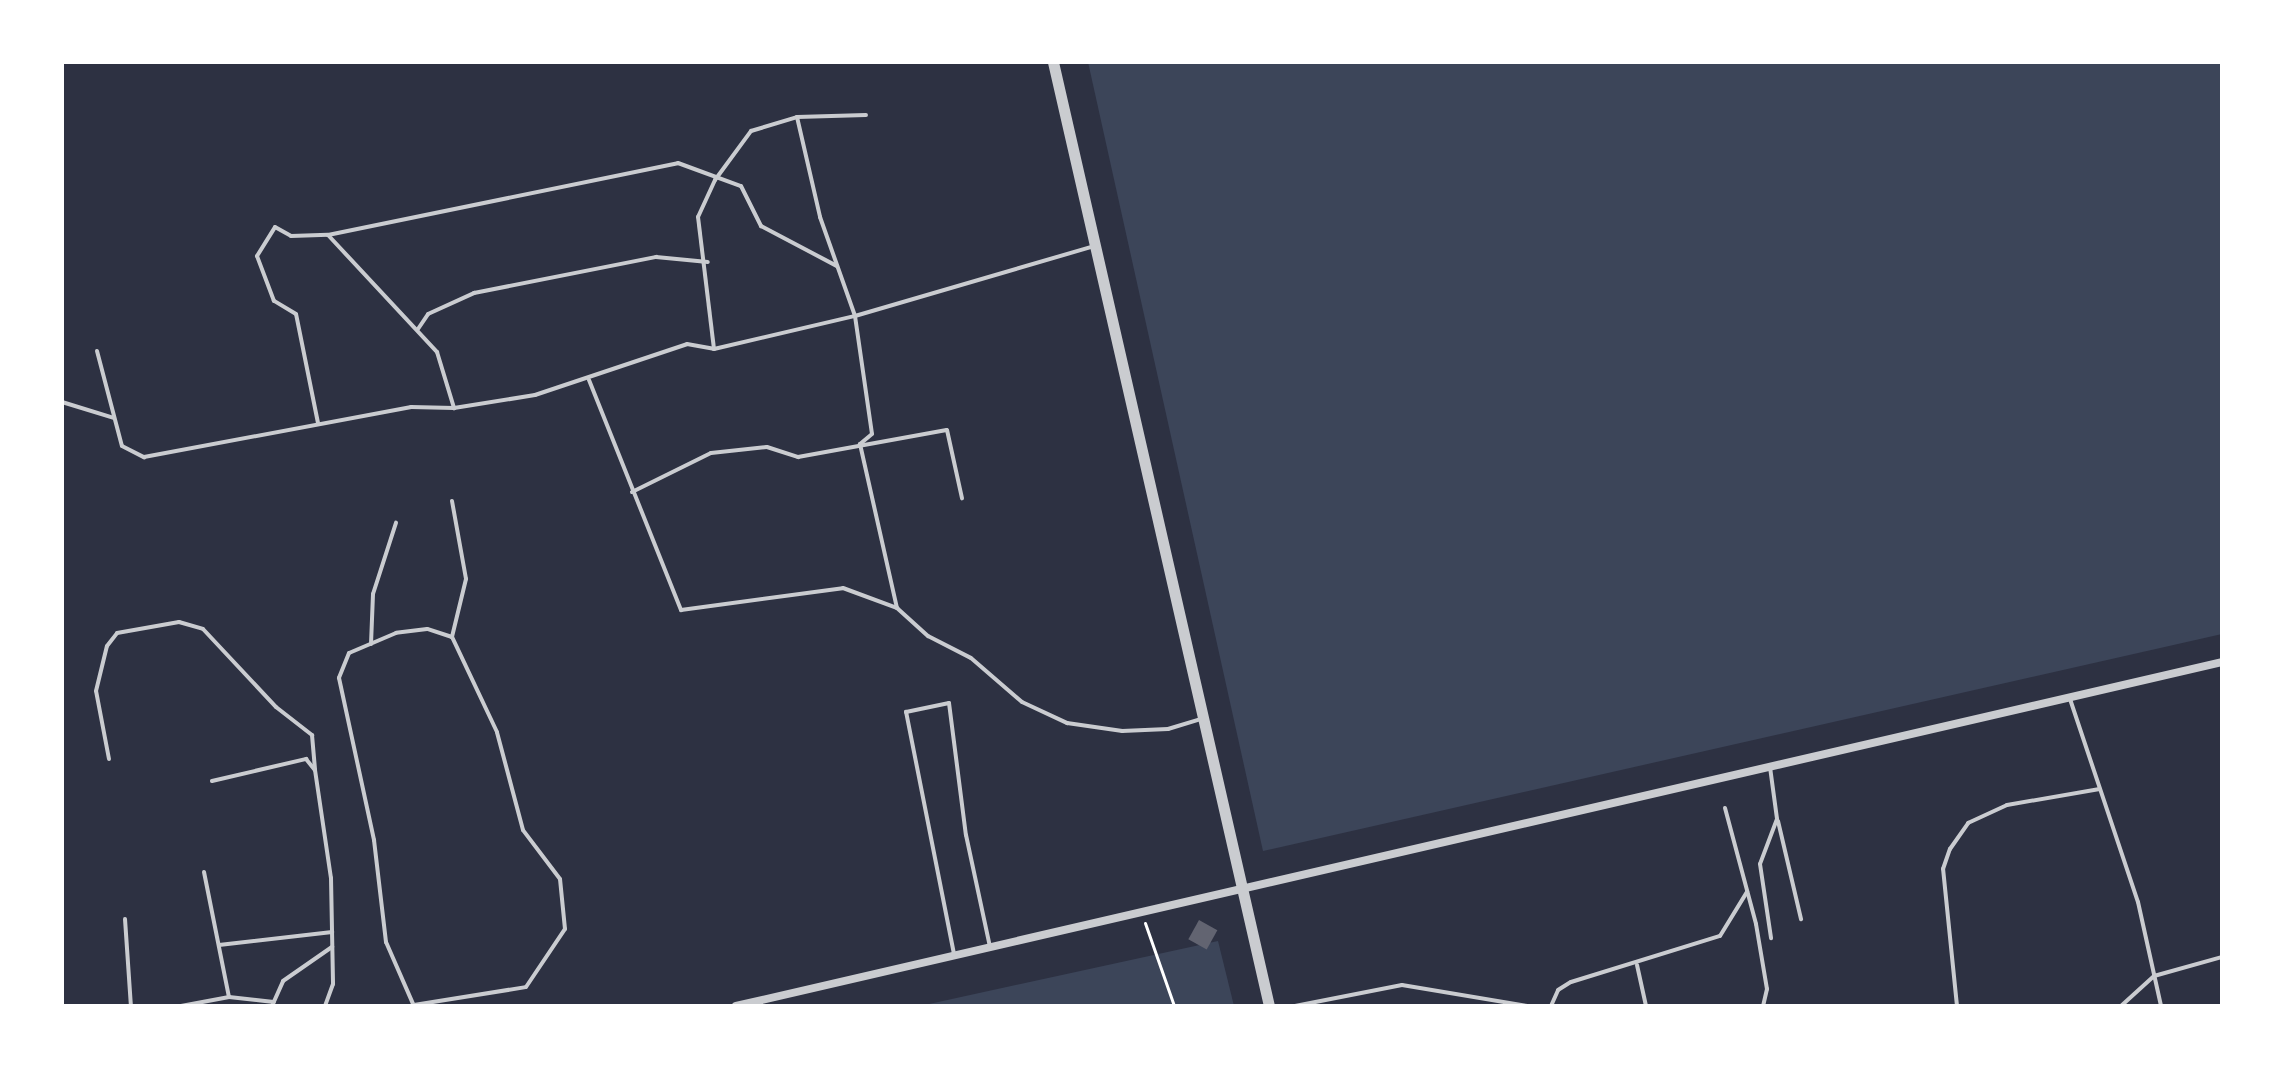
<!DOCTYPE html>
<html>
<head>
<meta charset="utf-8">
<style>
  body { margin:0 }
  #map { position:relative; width:2284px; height:1068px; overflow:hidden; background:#2d3142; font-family:Raleway,sans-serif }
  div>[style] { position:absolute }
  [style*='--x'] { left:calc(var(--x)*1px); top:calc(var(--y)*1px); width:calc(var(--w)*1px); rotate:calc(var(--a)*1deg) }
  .green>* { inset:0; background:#3c4559 }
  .building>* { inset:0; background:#626471; transform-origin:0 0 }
  .path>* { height:3px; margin:-1.5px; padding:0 1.5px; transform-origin:1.5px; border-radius:1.5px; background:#fff }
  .service>* { height:4px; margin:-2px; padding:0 2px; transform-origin:2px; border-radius:2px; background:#caccd0 }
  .minor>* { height:8px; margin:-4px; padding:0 4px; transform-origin:4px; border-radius:4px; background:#caccd0 }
  .tertiary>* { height:11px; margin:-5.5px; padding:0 5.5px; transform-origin:5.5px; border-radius:5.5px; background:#caccd0 }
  span { translate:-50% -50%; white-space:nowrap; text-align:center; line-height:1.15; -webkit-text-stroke:6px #fff; paint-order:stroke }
  .frame { position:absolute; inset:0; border:64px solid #fff; pointer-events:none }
</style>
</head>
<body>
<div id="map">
  <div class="green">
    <div style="clip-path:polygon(1088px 62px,2222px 62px,2222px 634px,1263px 851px)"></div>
    <div style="clip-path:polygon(1218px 941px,1234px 1006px,920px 1006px)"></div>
  </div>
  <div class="building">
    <div style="left:1199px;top:920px;width:21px;height:22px;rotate:29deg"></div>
  </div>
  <div class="path">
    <div style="--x:1145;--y:923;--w:88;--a:70.7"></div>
  </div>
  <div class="service">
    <div style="--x:797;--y:117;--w:103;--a:77"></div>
    <div style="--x:820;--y:217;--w:105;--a:70.5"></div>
    <div style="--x:855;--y:316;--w:119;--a:81.8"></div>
    <div style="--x:872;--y:434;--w:16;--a:140"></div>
    <div style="--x:860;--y:444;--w:168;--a:77.3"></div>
    <div style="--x:897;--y:608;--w:42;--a:42.1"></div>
    <div style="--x:928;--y:636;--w:48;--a:27.1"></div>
    <div style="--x:971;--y:658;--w:67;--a:40.8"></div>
    <div style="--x:1022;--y:702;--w:50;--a:25"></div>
    <div style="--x:1067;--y:723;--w:56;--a:8.3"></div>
    <div style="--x:1122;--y:731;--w:46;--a:-2.5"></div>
    <div style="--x:1168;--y:729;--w:34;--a:-17"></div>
    <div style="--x:328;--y:235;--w:357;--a:-11.6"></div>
    <div style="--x:678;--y:163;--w:67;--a:20.1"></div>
    <div style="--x:741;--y:186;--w:45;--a:63.4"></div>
    <div style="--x:761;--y:226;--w:86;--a:27.8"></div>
    <div style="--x:418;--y:329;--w:18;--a:-56"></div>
    <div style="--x:428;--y:314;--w:51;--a:-24.5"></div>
    <div style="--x:474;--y:293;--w:186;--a:-11.2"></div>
    <div style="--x:656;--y:257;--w:52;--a:5.5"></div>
    <div style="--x:714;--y:349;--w:133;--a:-96.9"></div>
    <div style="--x:698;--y:217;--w:41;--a:-65.3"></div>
    <div style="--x:715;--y:180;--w:61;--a:-53.7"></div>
    <div style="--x:751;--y:131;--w:48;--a:-16.9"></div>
    <div style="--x:797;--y:117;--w:69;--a:-1.7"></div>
    <div style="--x:97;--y:351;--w:98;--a:75.3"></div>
    <div style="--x:122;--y:446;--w:25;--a:27"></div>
    <div style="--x:144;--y:457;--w:272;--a:-10.6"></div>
    <div style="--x:411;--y:407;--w:43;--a:1.3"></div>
    <div style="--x:454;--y:408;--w:82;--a:-9.1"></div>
    <div style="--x:535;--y:395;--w:160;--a:-18.5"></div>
    <div style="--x:687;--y:344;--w:27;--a:10"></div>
    <div style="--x:714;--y:349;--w:145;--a:-13.2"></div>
    <div style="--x:855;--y:316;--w:249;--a:-16.3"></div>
    <div style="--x:589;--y:380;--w:248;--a:68.2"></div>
    <div style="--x:681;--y:610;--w:163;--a:-7.7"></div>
    <div style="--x:843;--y:588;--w:58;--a:20.3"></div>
    <div style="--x:62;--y:402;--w:54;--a:17.1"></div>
    <div style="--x:318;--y:423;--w:111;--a:-101.4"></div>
    <div style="--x:296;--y:314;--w:26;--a:-149"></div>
    <div style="--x:274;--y:301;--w:48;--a:-110.7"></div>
    <div style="--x:257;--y:256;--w:34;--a:-58"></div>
    <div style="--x:275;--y:227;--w:18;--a:29"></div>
    <div style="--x:291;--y:236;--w:37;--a:-2"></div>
    <div style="--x:328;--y:235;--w:160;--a:47"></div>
    <div style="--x:437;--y:352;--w:59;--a:73.1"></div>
    <div style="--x:632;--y:492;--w:88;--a:-26.3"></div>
    <div style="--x:711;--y:453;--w:56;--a:-6.1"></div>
    <div style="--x:767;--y:447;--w:33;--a:18"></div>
    <div style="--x:798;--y:457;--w:151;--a:-10.3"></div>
    <div style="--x:947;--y:430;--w:70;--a:77.6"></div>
    <div style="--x:452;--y:501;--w:79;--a:79.8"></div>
    <div style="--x:466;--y:579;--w:60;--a:103.6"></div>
    <div style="--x:371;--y:644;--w:50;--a:-87.7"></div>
    <div style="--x:373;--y:594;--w:75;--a:-72.1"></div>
    <div style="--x:2070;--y:699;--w:214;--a:71.5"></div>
    <div style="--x:2138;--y:902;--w:107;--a:77.5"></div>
    <div style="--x:109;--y:759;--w:69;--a:-100.8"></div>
    <div style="--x:96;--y:691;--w:46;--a:-76.3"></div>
    <div style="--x:107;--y:646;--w:16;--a:-52"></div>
    <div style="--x:117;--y:633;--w:63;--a:-10.1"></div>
    <div style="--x:179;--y:622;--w:25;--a:16"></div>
    <div style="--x:203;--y:629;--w:107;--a:46.9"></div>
    <div style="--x:276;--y:707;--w:46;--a:37.9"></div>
    <div style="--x:312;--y:735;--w:35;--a:85"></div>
    <div style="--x:1770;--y:767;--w:52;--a:82.3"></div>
    <div style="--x:1777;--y:819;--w:48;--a:110.7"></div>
    <div style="--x:1760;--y:864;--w:75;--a:81.5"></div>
    <div style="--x:212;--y:781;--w:97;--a:-13.2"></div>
    <div style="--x:306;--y:759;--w:14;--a:51"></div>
    <div style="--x:315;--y:770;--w:109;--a:81.6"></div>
    <div style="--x:331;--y:878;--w:106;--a:88.9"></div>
    <div style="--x:333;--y:984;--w:23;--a:110"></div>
    <div style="--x:1725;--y:808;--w:120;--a:75"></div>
    <div style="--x:1756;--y:924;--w:66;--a:80.4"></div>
    <div style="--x:1767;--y:989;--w:17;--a:103"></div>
    <div style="--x:1778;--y:821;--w:101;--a:76.8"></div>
    <div style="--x:204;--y:872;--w:127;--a:78.7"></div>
    <div style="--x:125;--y:919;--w:87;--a:86.1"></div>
    <div style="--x:219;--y:945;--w:114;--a:-6.6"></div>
    <div style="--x:954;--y:954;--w:247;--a:-101.2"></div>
    <div style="--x:906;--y:712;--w:44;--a:-11.8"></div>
    <div style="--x:949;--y:703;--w:133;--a:82.7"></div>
    <div style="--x:966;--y:835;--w:115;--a:77.9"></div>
    <div style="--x:1637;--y:965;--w:42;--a:77.6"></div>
    <div style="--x:414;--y:1005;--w:113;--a:-9.1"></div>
    <div style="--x:526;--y:987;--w:70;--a:-56.1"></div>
    <div style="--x:565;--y:929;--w:50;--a:-95.7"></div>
    <div style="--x:560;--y:879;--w:61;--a:-127.1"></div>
    <div style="--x:523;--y:830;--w:101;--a:-104.9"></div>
    <div style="--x:497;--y:732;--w:105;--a:-115.3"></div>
    <div style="--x:452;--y:637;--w:26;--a:-162"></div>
    <div style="--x:427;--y:629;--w:31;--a:173"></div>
    <div style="--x:396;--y:633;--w:51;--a:156.9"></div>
    <div style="--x:349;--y:653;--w:27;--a:112"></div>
    <div style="--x:339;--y:678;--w:166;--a:77.8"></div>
    <div style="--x:374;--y:840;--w:103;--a:83.3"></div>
    <div style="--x:386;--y:942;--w:70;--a:66.4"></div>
    <div style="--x:181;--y:1006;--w:49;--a:-10.6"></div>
    <div style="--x:229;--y:997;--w:45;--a:6.3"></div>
    <div style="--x:272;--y:1006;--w:27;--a:-66"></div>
    <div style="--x:283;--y:981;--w:60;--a:-34.8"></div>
    <div style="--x:1295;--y:1006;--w:109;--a:-11.1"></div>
    <div style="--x:1402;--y:985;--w:127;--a:9.5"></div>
    <div style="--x:1551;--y:1006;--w:17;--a:-66"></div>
    <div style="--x:1558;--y:990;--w:15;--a:-32"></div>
    <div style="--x:1571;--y:982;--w:156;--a:-17.2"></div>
    <div style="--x:1720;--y:936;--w:52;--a:-58.5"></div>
    <div style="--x:1957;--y:1006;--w:138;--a:-95.8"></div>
    <div style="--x:1943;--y:869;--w:21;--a:-71"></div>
    <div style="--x:1950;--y:849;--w:32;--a:-55"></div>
    <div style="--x:1968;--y:823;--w:43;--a:-24.8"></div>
    <div style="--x:2007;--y:805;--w:94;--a:-9.8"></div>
    <div style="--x:2121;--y:1006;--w:45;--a:-42.3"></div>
    <div style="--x:2154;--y:976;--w:71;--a:-15.6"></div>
  </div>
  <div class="minor">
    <div style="--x:736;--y:1006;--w:1525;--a:-13.03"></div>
  </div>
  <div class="tertiary">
    <div style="--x:1053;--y:62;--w:968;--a:77.11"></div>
  </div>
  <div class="frame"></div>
</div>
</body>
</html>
